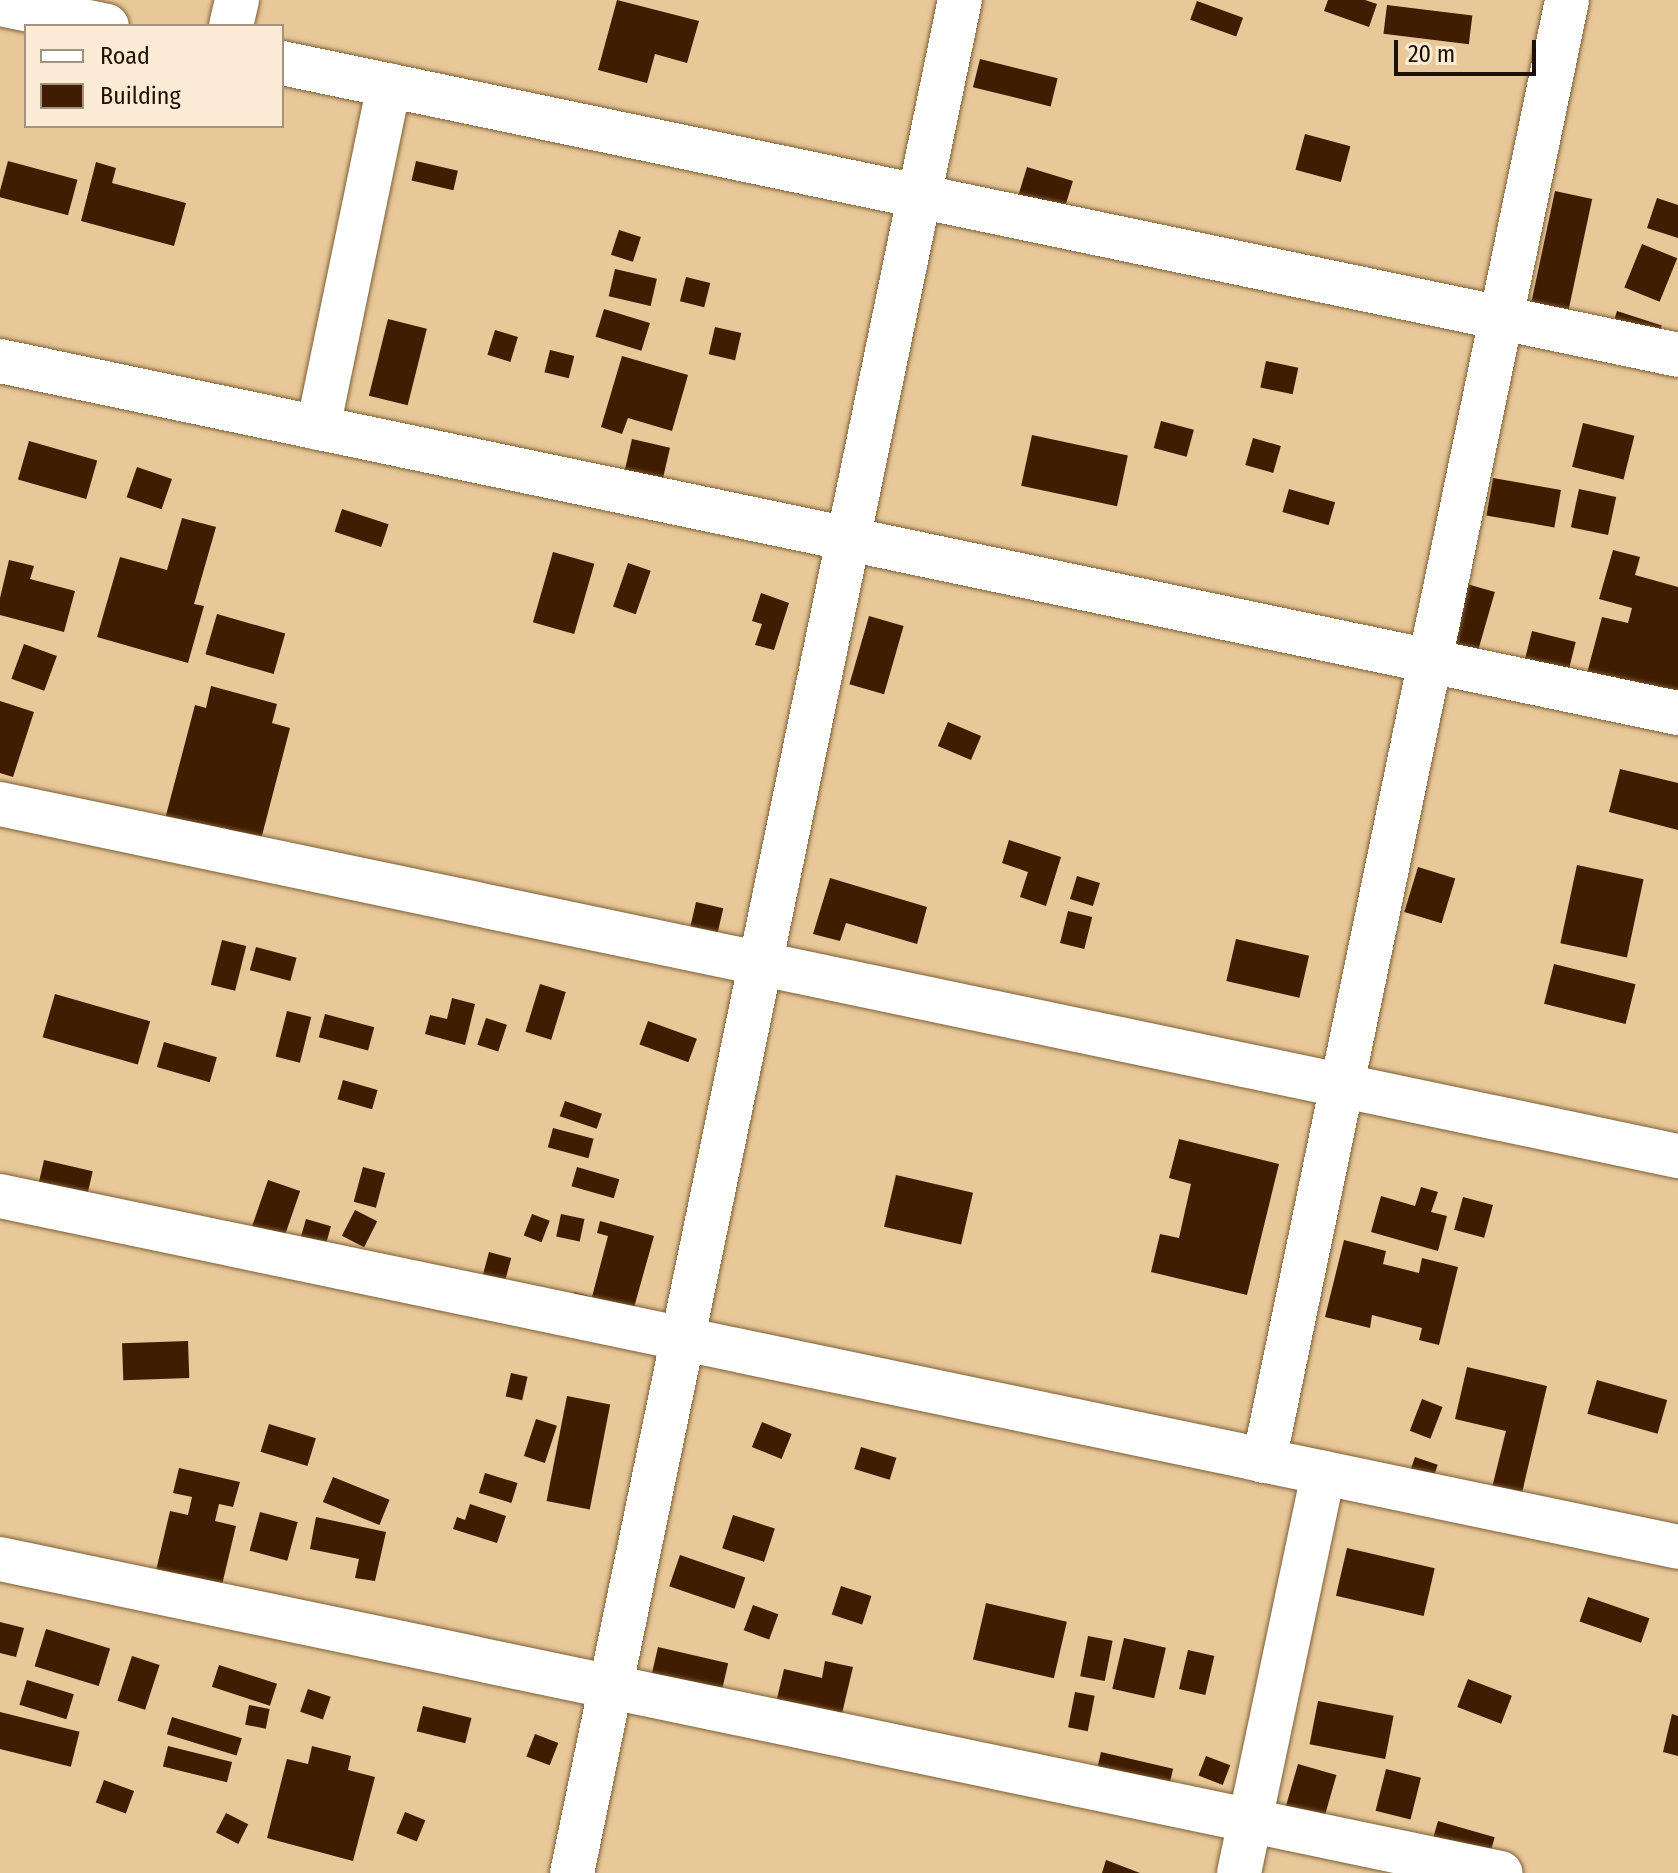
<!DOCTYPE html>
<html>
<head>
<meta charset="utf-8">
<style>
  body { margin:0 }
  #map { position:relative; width:1678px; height:1873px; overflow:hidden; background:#e8c799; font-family:"Fira Sans Condensed",sans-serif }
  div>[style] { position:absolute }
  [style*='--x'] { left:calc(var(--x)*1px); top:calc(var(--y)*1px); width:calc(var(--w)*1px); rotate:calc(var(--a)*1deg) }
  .building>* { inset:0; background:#401c00; transform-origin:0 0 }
  .roads { filter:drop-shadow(0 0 2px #7d6035) drop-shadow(0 0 2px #7d6035) }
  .minor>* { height:44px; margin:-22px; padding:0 22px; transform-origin:22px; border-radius:22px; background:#fff }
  span { translate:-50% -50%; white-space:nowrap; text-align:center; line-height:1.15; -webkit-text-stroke:8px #fcebd4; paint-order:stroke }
  .legend { position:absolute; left:24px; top:24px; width:260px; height:104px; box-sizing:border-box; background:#fcebd4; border:2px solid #a29380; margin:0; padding:10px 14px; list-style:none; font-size:24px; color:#1c1001 }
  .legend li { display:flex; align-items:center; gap:16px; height:40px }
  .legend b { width:40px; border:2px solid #a29380 }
  .scale { position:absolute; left:1394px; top:40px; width:142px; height:36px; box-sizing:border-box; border:4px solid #1c1001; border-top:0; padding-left:10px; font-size:24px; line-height:28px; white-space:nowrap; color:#1c1001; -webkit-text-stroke:6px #fcebd4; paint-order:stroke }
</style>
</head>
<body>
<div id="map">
  <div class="building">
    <div style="clip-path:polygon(617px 0,699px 21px,687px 63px,655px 54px,647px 83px,598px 70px)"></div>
    <div style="clip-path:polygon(1328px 0,1365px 0,1377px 4px,1369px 27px,1324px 11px)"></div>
    <div style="left:1197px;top:1px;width:49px;height:20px;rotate:20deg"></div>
    <div style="left:1387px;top:5px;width:86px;height:29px;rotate:7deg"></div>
    <div style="left:980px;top:59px;width:80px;height:29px;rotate:14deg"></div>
    <div style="left:1305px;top:134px;width:47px;height:37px;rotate:15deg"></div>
    <div style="left:8px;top:161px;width:72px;height:37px;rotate:15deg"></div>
    <div style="left:416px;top:161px;width:43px;height:20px;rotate:13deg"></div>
    <div style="clip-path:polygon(96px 162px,116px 168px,112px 183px,186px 203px,174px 246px,81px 221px)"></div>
    <div style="left:1027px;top:167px;width:48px;height:40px;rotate:17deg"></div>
    <div style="left:1555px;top:191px;width:38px;height:119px;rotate:12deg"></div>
    <div style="clip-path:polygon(1657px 198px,1678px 205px,1678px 238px,1647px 228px)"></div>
    <div style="left:619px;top:230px;width:23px;height:26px;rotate:18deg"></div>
    <div style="left:1642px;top:244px;width:38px;height:47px;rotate:22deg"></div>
    <div style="left:615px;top:269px;width:43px;height:28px;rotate:13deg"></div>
    <div style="left:686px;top:277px;width:25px;height:25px;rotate:14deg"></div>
    <div style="left:604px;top:309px;width:48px;height:29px;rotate:17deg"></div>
    <div style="left:1617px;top:311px;width:47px;height:22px;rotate:18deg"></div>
    <div style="left:388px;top:319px;width:40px;height:79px;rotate:14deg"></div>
    <div style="left:715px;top:327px;width:27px;height:28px;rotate:13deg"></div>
    <div style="left:495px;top:330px;width:24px;height:26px;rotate:17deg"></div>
    <div style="left:550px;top:350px;width:25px;height:23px;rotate:14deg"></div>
    <div style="clip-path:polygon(622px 356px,688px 375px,672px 431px,628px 418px,622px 434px,601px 427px)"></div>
    <div style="left:1266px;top:361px;width:33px;height:27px;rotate:12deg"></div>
    <div style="left:1161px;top:421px;width:34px;height:28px;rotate:15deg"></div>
    <div style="left:1583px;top:423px;width:53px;height:45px;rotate:14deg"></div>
    <div style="left:1032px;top:435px;width:98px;height:52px;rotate:12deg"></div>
    <div style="left:1253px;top:438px;width:29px;height:28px;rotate:16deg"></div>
    <div style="left:632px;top:439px;width:39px;height:45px;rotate:13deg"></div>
    <div style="left:29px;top:441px;width:71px;height:40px;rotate:16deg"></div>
    <div style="left:137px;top:467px;width:37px;height:32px;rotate:19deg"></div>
    <div style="left:1493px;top:478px;width:69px;height:38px;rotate:10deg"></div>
    <div style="left:1289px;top:489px;width:48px;height:24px;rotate:16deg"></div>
    <div style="left:1579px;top:489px;width:38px;height:39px;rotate:12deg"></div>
    <div style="left:342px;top:509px;width:49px;height:24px;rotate:18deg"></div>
    <div style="clip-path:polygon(182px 518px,216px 527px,194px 604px,204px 606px,188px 663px,97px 637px,120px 557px,167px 570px)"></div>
    <div style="clip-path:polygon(1613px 550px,1640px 557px,1635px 575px,1678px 587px,1678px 703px,1586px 677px,1602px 617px,1628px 623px,1632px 608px,1599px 599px)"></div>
    <div style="left:553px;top:552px;width:43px;height:73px;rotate:16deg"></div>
    <div style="clip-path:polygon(9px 560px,34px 566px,30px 579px,75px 591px,64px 632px,0 615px,0 598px)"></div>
    <div style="left:628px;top:563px;width:24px;height:46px;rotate:19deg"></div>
    <div style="left:1467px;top:584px;width:29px;height:63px;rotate:16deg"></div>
    <div style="clip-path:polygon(761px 593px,789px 603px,774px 650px,755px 645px,762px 624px,752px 621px)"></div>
    <div style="left:217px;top:614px;width:71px;height:42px;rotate:16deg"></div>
    <div style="left:869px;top:616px;width:36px;height:71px;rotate:16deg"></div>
    <div style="left:1532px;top:631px;width:45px;height:41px;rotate:14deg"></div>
    <div style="left:24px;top:644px;width:35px;height:37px;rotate:20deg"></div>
    <div style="clip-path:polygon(211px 686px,277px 704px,272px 723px,290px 728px,259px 847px,164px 823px,195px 705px,206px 708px)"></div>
    <div style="clip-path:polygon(0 701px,34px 712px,13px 777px,0 773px)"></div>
    <div style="left:948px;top:722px;width:36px;height:26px;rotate:23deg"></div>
    <div style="clip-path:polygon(1620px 769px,1678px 783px,1678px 830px,1609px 812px)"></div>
    <div style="clip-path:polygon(1009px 840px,1061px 857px,1046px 906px,1020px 897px,1028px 872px,1002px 863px)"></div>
    <div style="left:1577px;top:865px;width:68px;height:80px;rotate:12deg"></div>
    <div style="left:1418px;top:867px;width:39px;height:47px;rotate:17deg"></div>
    <div style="left:1077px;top:876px;width:24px;height:24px;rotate:17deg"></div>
    <div style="clip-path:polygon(830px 878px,927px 907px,917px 944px,846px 923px,840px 941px,813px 934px)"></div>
    <div style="left:696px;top:902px;width:28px;height:50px;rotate:13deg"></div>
    <div style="left:1068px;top:911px;width:25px;height:33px;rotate:14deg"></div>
    <div style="left:1236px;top:939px;width:75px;height:43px;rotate:13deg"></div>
    <div style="left:222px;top:940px;width:25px;height:46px;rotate:14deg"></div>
    <div style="left:256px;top:947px;width:42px;height:24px;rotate:15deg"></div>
    <div style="left:1554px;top:964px;width:84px;height:41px;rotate:14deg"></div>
    <div style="left:540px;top:984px;width:27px;height:50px;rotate:17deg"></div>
    <div style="left:55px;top:994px;width:99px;height:45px;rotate:16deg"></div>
    <div style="clip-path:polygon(452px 998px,475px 1004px,465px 1045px,425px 1034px,430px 1015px,447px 1019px)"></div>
    <div style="left:287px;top:1011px;width:25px;height:47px;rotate:14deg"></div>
    <div style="left:325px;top:1014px;width:51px;height:24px;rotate:15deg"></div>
    <div style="left:486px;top:1018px;width:22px;height:28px;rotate:18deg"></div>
    <div style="left:648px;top:1021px;width:52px;height:25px;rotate:20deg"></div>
    <div style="left:164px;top:1042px;width:55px;height:26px;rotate:16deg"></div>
    <div style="left:343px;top:1080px;width:36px;height:20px;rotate:16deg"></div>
    <div style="left:565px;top:1101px;width:39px;height:16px;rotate:19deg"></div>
    <div style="left:553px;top:1128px;width:42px;height:20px;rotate:15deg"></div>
    <div style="clip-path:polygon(1179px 1139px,1279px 1164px,1247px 1295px,1151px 1272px,1160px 1234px,1179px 1238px,1191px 1184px,1169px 1178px)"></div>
    <div style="left:44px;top:1160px;width:50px;height:42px;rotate:13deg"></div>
    <div style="left:363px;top:1167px;width:23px;height:36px;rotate:15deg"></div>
    <div style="left:577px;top:1167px;width:44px;height:20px;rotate:16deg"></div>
    <div style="left:896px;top:1175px;width:79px;height:53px;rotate:13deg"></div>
    <div style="left:268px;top:1180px;width:34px;height:60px;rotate:19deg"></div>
    <div style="clip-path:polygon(1421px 1187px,1438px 1192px,1431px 1212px,1447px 1216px,1438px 1251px,1371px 1232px,1381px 1196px,1415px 1206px)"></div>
    <div style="left:1463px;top:1197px;width:31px;height:34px;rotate:15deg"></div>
    <div style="left:355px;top:1210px;width:25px;height:29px;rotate:27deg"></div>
    <div style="left:532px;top:1214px;width:19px;height:23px;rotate:21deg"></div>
    <div style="left:561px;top:1214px;width:24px;height:23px;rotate:12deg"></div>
    <div style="left:306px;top:1219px;width:26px;height:30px;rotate:16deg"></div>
    <div style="clip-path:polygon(600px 1221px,654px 1236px,628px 1329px,568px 1313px,574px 1292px,592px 1297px,608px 1236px,597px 1233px)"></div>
    <div style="clip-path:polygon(1344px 1240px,1386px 1251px,1383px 1264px,1419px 1273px,1422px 1258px,1458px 1267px,1439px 1345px,1419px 1340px,1422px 1328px,1372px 1315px,1370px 1328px,1325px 1317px)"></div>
    <div style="left:489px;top:1252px;width:23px;height:41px;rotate:15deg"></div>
    <div style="left:188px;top:1341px;width:37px;height:66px;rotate:88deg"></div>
    <div style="clip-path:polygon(1467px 1367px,1547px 1386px,1518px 1510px,1488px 1504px,1506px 1431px,1455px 1419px)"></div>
    <div style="left:511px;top:1373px;width:17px;height:24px;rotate:13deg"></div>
    <div style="left:1597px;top:1380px;width:73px;height:35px;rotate:16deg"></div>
    <div style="left:567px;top:1396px;width:44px;height:107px;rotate:11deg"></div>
    <div style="left:1422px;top:1399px;width:22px;height:34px;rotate:21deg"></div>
    <div style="left:536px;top:1419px;width:22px;height:39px;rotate:18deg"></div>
    <div style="left:762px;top:1422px;width:32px;height:27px;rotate:22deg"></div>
    <div style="left:269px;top:1424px;width:49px;height:29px;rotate:17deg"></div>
    <div style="left:861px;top:1447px;width:37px;height:23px;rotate:17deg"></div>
    <div style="left:1415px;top:1457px;width:24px;height:28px;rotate:19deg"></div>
    <div style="clip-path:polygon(179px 1468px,240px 1482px,233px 1507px,219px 1504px,215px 1521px,236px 1526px,221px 1589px,155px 1575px,170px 1511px,188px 1515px,192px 1497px,173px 1493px)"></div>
    <div style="left:485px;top:1473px;width:34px;height:21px;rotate:17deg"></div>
    <div style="left:333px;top:1477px;width:61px;height:27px;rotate:22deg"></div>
    <div style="clip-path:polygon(470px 1504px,506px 1516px,497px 1543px,453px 1529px,457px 1517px,465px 1520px)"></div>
    <div style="left:260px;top:1512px;width:39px;height:40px;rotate:15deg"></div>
    <div style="left:733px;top:1515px;width:44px;height:35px;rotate:18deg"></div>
    <div style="clip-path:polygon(316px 1517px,386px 1532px,375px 1581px,355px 1578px,359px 1559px,310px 1549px)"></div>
    <div style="left:1347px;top:1548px;width:90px;height:49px;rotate:13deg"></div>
    <div style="left:680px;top:1555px;width:69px;height:33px;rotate:19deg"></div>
    <div style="left:841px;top:1586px;width:32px;height:30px;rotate:18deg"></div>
    <div style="left:1588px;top:1597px;width:65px;height:26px;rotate:19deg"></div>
    <div style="left:986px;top:1603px;width:83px;height:58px;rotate:13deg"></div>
    <div style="left:753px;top:1605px;width:27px;height:27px;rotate:20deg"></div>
    <div style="clip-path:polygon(0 1622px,24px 1628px,16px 1657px,0 1653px)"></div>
    <div style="left:46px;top:1629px;width:67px;height:39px;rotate:17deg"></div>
    <div style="left:1088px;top:1636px;width:25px;height:41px;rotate:11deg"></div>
    <div style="left:1124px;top:1638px;width:43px;height:52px;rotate:13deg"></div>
    <div style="left:658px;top:1647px;width:72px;height:39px;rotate:13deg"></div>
    <div style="left:1188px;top:1650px;width:27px;height:40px;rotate:13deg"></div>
    <div style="left:132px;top:1656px;width:29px;height:47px;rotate:18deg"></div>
    <div style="clip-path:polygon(825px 1661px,853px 1667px,840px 1722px,775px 1707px,784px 1669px,822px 1678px)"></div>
    <div style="left:219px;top:1665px;width:61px;height:23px;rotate:18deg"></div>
    <div style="left:1468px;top:1679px;width:47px;height:30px;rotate:21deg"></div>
    <div style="left:27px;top:1680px;width:49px;height:26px;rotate:17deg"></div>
    <div style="left:308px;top:1689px;width:24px;height:24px;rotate:19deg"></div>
    <div style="left:1075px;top:1692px;width:20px;height:36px;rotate:11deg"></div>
    <div style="left:1318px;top:1701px;width:77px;height:44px;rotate:11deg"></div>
    <div style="left:249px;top:1705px;width:21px;height:20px;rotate:11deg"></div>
    <div style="left:423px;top:1706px;width:50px;height:26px;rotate:14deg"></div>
    <div style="left:0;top:1712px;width:82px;height:36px;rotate:14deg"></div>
    <div style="clip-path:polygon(1672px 1714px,1678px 1716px,1678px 1756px,1663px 1752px)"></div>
    <div style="left:172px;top:1717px;width:73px;height:18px;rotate:17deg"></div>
    <div style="left:535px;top:1734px;width:25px;height:24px;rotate:21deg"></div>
    <div style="left:168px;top:1746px;width:66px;height:21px;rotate:14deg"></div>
    <div style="clip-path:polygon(312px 1746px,351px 1756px,348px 1770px,375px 1777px,353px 1861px,267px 1838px,287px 1759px,308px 1764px)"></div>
    <div style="left:1101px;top:1752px;width:74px;height:27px;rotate:13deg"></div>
    <div style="left:1206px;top:1756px;width:26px;height:21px;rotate:21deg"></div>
    <div style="left:1298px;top:1764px;width:40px;height:59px;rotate:16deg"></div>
    <div style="left:1386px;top:1769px;width:36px;height:43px;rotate:14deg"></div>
    <div style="left:104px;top:1780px;width:32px;height:24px;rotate:20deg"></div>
    <div style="left:405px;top:1812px;width:22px;height:23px;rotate:22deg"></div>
    <div style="left:226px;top:1813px;width:25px;height:22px;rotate:27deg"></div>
    <div style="left:1438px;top:1821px;width:59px;height:36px;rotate:16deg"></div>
    <div style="clip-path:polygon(1106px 1860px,1140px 1873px,1102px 1873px)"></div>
  </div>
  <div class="roads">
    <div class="minor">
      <div style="--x:0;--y:4;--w:109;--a:11.6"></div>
      <div style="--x:231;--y:26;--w:27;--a:-77"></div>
      <div style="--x:282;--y:63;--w:1426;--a:11.81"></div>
      <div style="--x:0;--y:361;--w:1715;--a:11.85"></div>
      <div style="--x:318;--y:428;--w:350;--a:-78.3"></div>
      <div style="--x:0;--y:804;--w:1715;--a:11.85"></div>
      <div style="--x:0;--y:1196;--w:1714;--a:11.81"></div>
      <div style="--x:1264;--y:1461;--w:1492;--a:-78.28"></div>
      <div style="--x:0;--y:1559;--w:1533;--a:11.82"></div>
      <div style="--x:572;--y:1873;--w:1913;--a:-78.3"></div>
      <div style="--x:1239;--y:1873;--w:409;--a:-78.1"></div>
    </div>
  </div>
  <ul class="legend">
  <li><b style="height:10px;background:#fff"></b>Road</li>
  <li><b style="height:22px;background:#401c00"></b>Building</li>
  </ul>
  <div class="scale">20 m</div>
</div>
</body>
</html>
